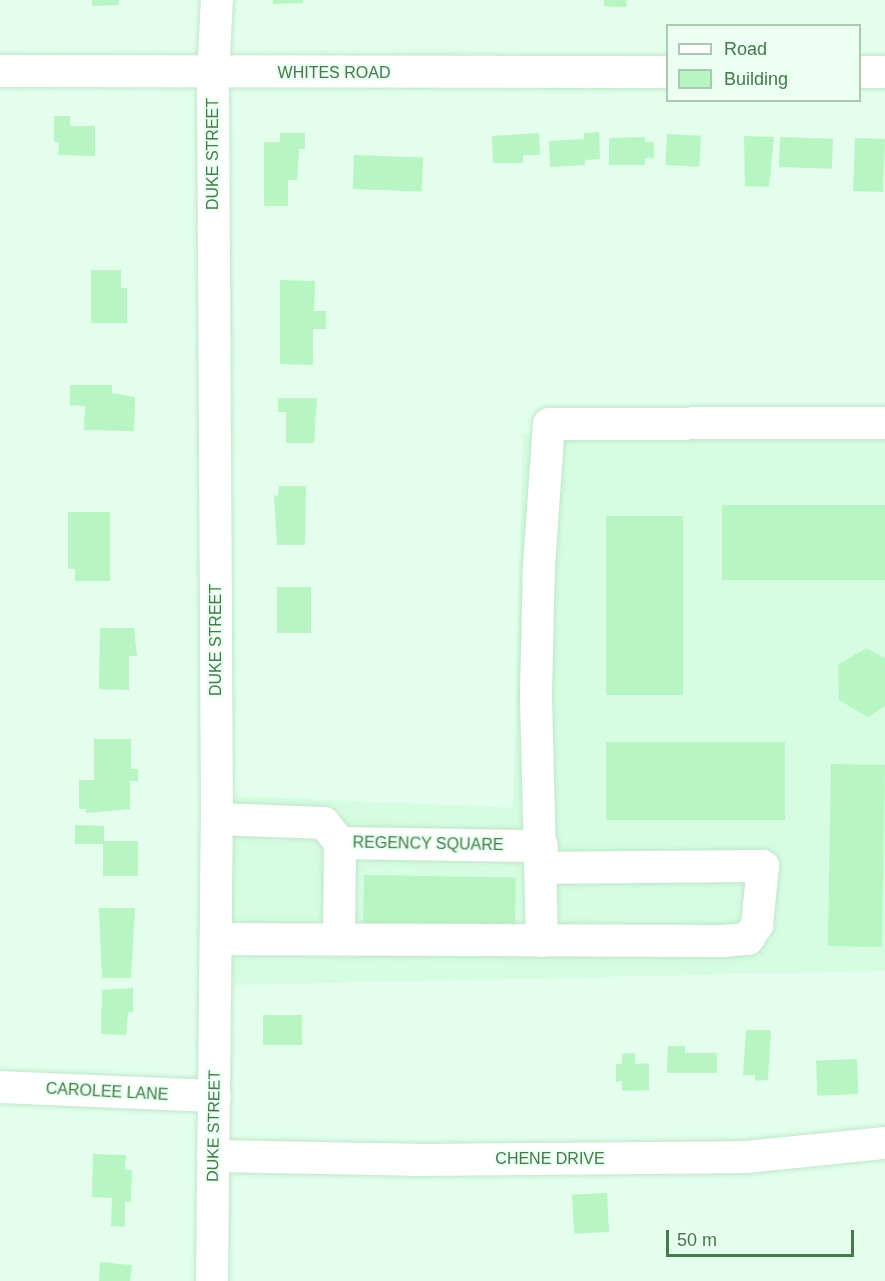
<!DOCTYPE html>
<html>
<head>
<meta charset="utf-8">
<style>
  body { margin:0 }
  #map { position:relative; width:885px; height:1281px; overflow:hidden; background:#e3feed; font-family:Helvetica,sans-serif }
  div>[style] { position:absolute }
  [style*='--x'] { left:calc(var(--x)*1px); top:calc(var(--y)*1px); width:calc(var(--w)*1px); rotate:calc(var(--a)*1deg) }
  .residential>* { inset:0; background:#d6fce2 }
  .building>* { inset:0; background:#b7f6c2; transform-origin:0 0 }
  .roads { filter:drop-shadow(0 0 2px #bfe6c9) drop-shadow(0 0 2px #bfe6c9) }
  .minor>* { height:32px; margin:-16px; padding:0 16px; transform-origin:16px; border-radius:16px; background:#fff }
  span { translate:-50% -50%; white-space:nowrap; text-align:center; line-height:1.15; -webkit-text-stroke:4.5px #ebfff2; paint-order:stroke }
  .street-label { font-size:16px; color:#46794c }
  .legend { position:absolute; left:666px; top:24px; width:195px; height:78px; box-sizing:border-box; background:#ebfff2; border:2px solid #a9c9b0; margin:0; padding:8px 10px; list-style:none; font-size:18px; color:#46794c }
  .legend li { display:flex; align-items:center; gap:12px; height:30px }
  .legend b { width:30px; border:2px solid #a9c9b0 }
  .scale { position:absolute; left:666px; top:1230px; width:188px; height:27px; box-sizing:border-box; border:3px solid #46794c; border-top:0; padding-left:8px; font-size:18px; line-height:21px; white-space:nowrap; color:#46794c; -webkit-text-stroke:4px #ebfff2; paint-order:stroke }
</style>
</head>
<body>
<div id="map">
  <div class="residential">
    <div style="clip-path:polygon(523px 434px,885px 435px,885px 971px,228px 985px,235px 796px,513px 808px)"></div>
  </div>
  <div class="building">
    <div style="clip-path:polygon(92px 0,119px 0,119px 5px,92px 6px)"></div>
    <div style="clip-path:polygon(273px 0,303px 0,303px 3px,273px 4px)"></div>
    <div style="clip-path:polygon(604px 0,627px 0,626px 7px,604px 6px)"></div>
    <div style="clip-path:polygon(54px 116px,70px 116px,70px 126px,95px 126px,95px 156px,58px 155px,59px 142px,54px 142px)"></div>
    <div style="clip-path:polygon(599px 132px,600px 159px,585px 160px,585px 165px,550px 167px,549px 141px,584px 139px,584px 133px)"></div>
    <div style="clip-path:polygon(280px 133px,305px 133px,305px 149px,299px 149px,297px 180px,288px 180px,288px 206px,264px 206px,264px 142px,280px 142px)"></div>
    <div style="clip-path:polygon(539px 133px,540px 155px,523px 155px,523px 163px,493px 163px,492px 136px)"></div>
    <div style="left:667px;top:134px;width:34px;height:31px;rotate:3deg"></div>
    <div style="clip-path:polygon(744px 136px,774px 137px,769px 187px,745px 186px)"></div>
    <div style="clip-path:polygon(645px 137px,645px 142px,654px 142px,654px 158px,645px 158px,645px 165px,609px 165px,609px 138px)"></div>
    <div style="left:780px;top:137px;width:53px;height:30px;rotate:2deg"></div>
    <div style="left:855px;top:138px;width:30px;height:53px;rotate:2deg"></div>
    <div style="left:354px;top:155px;width:69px;height:34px;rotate:2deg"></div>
    <div style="clip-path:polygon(91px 270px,121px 270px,121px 288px,127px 288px,127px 323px,91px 323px)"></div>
    <div style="clip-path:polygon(280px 280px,315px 281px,314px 311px,326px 311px,326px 329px,313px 329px,313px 365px,280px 364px)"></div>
    <div style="clip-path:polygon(70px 385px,112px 385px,112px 393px,135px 397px,134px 431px,84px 430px,85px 406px,70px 405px)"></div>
    <div style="clip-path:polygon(278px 398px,317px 398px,314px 443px,286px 443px,286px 412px,278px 412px)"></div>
    <div style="clip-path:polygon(279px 486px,306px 486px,305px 545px,277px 545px,274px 495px,278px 496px)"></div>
    <div style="left:722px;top:505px;width:163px;height:75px"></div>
    <div style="clip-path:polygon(68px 512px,110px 512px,110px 581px,75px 581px,75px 569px,68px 569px)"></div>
    <div style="left:606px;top:516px;width:77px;height:179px"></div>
    <div style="left:277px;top:587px;width:34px;height:46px"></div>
    <div style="clip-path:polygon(100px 628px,134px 628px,137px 656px,129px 656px,129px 690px,99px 689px)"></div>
    <div style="clip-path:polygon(866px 648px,885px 658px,885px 706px,868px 717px,839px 700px,838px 665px)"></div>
    <div style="clip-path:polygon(94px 739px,131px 739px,131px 769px,138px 769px,138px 781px,130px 781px,130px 809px,86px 813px,86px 809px,79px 809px,79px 780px,94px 780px)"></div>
    <div style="left:606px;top:742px;width:179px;height:78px"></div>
    <div style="left:831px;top:764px;width:54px;height:182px;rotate:1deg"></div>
    <div style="clip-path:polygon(75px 825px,104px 826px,104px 841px,138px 841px,138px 876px,103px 876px,103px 844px,75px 844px)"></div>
    <div style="left:364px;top:875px;width:152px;height:50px;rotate:1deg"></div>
    <div style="clip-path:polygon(99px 908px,135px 908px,131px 978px,102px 978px)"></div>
    <div style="clip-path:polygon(133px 988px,133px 1012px,128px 1012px,126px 1035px,101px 1034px,102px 990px)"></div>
    <div style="left:302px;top:1015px;width:30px;height:39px;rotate:90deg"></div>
    <div style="clip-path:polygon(746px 1030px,771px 1030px,768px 1080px,755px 1081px,755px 1075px,743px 1075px)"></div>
    <div style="clip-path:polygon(668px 1046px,685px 1046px,685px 1053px,717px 1053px,717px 1073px,667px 1073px)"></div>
    <div style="clip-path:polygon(635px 1053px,635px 1064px,649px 1063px,649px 1090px,622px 1091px,622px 1081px,616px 1082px,616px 1064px,622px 1064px,622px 1054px)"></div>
    <div style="left:857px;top:1059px;width:35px;height:41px;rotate:88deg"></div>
    <div style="clip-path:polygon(93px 1154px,126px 1155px,125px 1170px,132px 1170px,131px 1202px,125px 1202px,125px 1227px,111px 1226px,112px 1198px,92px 1197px)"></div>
    <div style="left:607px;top:1193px;width:39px;height:35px;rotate:87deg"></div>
    <div style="clip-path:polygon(100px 1262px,132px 1265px,130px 1281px,99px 1281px)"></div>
  </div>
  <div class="roads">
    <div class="minor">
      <div style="--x:0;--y:71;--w:668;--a:0.09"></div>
      <div style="--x:860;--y:72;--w:25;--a:0"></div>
      <div style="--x:217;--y:819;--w:107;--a:2.1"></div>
      <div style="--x:324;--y:823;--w:26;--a:51"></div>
      <div style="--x:340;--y:843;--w:202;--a:0.9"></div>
      <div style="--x:339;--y:938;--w:95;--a:-89.4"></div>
      <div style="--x:216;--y:939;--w:508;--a:0.23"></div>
      <div style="--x:724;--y:941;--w:24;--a:-5"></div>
      <div style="--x:748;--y:939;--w:17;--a:-57"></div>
      <div style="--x:757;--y:925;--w:59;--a:-84.2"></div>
      <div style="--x:763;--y:866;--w:221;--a:179.5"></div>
      <div style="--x:542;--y:941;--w:246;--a:-91.4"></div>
      <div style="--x:536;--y:695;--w:129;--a:-88.7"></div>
      <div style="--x:539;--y:566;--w:142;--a:-86"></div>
      <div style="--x:549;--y:424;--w:336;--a:-0.2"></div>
      <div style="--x:0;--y:1087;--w:215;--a:2.4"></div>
      <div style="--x:213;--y:1156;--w:201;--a:1.1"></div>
      <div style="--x:414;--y:1160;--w:332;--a:-0.5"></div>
      <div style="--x:746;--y:1157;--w:140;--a:-5.8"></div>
      <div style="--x:212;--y:1281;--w:462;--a:-89.4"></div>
      <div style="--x:217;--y:819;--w:746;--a:-90.31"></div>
      <div style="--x:213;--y:73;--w:73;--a:-86.9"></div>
    </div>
  </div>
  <div class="street-label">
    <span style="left:334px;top:73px">WHITES ROAD</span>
    <span style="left:213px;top:154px;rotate:-90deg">DUKE STREET</span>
    <span style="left:216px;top:640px;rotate:-90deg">DUKE STREET</span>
    <span style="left:428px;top:844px;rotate:1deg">REGENCY SQUARE</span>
    <span style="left:107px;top:1092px;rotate:3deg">CAROLEE LANE</span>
    <span style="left:214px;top:1126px;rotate:-89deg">DUKE STREET</span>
    <span style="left:550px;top:1159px">CHENE DRIVE</span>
  </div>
  <ul class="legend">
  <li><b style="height:8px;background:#fff"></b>Road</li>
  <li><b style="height:16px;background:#b7f6c2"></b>Building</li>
  </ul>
  <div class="scale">50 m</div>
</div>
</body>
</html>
